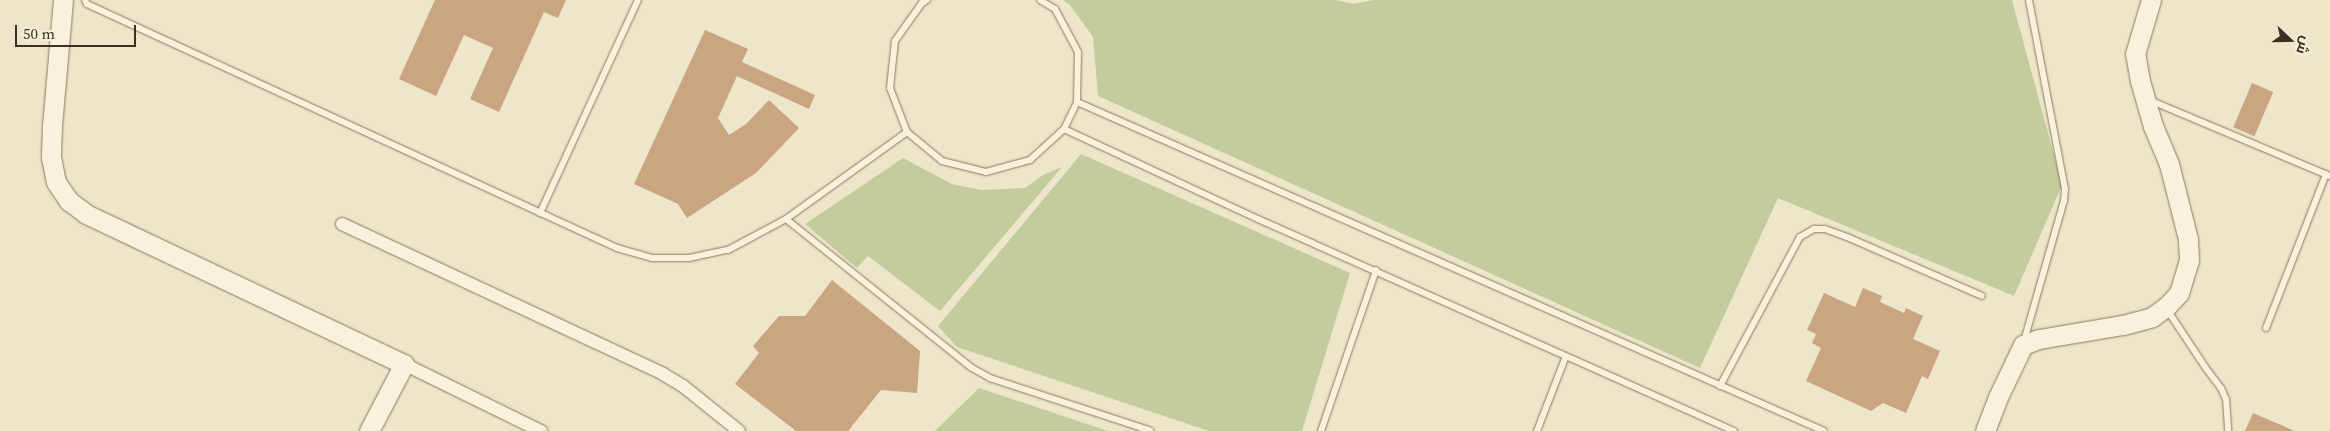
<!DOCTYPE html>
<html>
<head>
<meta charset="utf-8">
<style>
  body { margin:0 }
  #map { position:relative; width:2330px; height:431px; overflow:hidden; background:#eee6ca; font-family:"Source Serif 4",Cairo,serif }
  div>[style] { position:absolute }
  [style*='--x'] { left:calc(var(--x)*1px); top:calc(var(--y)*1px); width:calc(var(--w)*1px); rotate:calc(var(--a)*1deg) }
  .green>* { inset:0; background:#c3cc9d }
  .building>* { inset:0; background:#caa581; transform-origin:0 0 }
  .roads { filter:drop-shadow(0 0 1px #8a795e) drop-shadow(0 0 1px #8a795e) }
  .lane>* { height:6px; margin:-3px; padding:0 3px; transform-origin:3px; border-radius:3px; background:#f8f2dd }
  .street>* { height:12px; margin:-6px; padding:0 6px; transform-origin:6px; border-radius:6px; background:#f8f2dd }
  .secondary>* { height:19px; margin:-9.5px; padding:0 9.5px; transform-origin:9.5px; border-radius:9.5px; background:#f8f2dd }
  span { translate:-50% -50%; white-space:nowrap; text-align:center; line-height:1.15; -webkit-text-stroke:4px #f5efd9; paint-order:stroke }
  .north { position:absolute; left:2265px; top:15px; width:50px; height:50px; -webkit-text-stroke:4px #f5efd9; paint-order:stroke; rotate:111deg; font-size:14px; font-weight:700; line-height:20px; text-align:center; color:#3b3021 }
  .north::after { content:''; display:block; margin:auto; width:18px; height:22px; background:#3b3021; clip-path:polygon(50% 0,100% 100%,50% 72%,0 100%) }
  .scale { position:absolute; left:15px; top:25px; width:121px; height:22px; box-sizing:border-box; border:2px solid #3b3021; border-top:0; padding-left:6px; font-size:15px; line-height:18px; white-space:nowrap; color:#3b3021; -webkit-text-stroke:4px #f5efd9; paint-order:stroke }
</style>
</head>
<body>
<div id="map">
  <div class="green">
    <div style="clip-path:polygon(1063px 0,1336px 0,1353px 4px,1374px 0,2012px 0,2062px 185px,2014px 296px,1778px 198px,1700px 368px,1098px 96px,1093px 37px,1070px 5px)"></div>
    <div style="clip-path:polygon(1081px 154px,1350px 273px,1302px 431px,1209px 431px,957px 347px,938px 326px)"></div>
    <div style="clip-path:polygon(903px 158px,952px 184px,981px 190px,1025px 188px,1043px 175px,1062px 167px,940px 311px,868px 256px,857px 268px,805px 224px)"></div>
    <div style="clip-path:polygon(979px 388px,1108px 431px,935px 431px)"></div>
  </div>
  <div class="building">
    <div style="clip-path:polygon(435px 0,566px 0,558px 18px,544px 12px,499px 112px,470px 99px,493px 48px,464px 35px,436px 96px,399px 79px)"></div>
    <div style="clip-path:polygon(705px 30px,748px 49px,742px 62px,815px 95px,809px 109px,737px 76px,718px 118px,729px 135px,746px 124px,769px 100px,799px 128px,756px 173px,687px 218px,678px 204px,634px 184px)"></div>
    <div style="left:2252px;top:83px;width:23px;height:48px;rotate:23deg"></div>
    <div style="clip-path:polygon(832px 280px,920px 351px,917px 393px,881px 390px,848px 431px,796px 431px,735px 384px,759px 353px,753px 346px,779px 316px,805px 316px)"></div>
    <div style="clip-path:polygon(1863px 288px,1882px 296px,1880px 302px,1904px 313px,1906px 308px,1923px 316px,1913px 339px,1940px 351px,1928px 379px,1922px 376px,1906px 413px,1883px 403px,1871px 411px,1806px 381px,1821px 348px,1812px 343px,1816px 334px,1807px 330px,1824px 293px,1855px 307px)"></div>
    <div style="clip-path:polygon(2253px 413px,2295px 431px,2245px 431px)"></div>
  </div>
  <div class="roads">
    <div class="lane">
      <div style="--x:85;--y:0;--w:4;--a:63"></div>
      <div style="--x:87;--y:4;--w:583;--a:24.72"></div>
      <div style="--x:617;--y:248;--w:36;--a:16"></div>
      <div style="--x:652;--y:258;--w:37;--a:0"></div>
      <div style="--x:689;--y:258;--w:40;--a:-12"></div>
      <div style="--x:728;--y:250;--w:66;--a:-28.1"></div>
      <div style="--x:927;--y:0;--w:6;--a:149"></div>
      <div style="--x:922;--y:3;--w:47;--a:125.4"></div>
      <div style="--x:895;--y:41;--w:47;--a:96.1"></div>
      <div style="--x:890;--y:88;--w:47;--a:68.9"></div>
      <div style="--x:907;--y:132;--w:45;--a:39.6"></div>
      <div style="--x:942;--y:161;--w:45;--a:14"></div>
      <div style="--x:986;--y:172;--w:46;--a:-15.3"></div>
      <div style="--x:1030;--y:160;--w:46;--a:-42.4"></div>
      <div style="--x:1064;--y:129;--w:30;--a:-64"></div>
      <div style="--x:1077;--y:102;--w:50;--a:-88.9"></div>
      <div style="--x:1078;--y:52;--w:49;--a:-118.1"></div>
      <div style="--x:1055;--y:9;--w:17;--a:-149"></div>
      <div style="--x:2149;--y:100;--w:196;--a:22.8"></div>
      <div style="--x:1077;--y:102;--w:816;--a:23.77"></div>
      <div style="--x:1064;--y:129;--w:214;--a:24.9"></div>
      <div style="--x:1258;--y:219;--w:521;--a:24.01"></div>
      <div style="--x:907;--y:132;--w:149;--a:144.3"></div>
      <div style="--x:786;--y:219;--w:238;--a:38.7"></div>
      <div style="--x:972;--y:368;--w:21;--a:29"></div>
      <div style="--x:990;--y:378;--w:169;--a:18.2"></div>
      <div style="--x:540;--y:213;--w:234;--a:-65.3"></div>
      <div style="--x:2166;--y:308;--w:71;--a:56.5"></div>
      <div style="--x:2205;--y:367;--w:26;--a:53"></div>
      <div style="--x:2221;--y:388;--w:12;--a:66"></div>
      <div style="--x:2226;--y:399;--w:32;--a:86"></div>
      <div style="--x:2266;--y:328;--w:165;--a:-68.7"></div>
      <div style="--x:2024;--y:341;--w:146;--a:-74.1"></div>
      <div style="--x:2064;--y:201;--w:12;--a:-85"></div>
      <div style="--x:2065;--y:189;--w:192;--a:-100.8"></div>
      <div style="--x:1720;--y:386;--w:169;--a:-61.8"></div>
      <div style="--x:1800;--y:237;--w:16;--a:-30"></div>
      <div style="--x:1814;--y:229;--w:11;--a:0"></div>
      <div style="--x:1825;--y:229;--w:23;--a:20"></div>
      <div style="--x:1847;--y:237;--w:147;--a:23.6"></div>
      <div style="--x:1321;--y:431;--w:170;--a:-71.1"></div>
      <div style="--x:1537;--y:431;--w:80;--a:-68.9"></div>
    </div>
    <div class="street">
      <div style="--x:342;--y:224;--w:354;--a:25"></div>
      <div style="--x:663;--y:374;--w:23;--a:31"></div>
      <div style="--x:683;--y:386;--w:72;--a:38.8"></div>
      <div style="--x:404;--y:364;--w:153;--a:26.1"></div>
    </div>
    <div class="secondary">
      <div style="--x:63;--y:0;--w:126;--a:95"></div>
      <div style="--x:52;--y:126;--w:31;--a:92"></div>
      <div style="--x:51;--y:157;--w:25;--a:79"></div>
      <div style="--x:56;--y:182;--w:23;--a:56"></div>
      <div style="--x:69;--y:201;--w:21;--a:37"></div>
      <div style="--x:86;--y:214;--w:352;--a:25.3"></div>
      <div style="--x:404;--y:364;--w:76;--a:117.6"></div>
      <div style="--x:1985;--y:431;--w:36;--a:-69"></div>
      <div style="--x:1998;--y:397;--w:58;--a:-64.3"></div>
      <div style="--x:2023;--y:345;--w:17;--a:-21"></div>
      <div style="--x:2039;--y:339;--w:85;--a:-9.5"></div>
      <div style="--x:2123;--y:325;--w:30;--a:-15"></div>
      <div style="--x:2152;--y:317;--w:17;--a:-36"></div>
      <div style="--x:2166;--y:307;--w:19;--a:-47"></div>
      <div style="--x:2179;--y:293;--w:34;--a:-73"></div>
      <div style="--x:2189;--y:260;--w:21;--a:-93"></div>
      <div style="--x:2188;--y:239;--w:77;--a:-104.2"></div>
      <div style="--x:2169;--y:164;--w:41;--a:-112.8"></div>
      <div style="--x:2153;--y:126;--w:47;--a:-106.1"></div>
      <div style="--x:2140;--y:81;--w:27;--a:-100"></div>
      <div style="--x:2135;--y:54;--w:56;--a:-73.5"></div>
    </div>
  </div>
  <div class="north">ش</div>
  <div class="scale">50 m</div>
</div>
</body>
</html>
